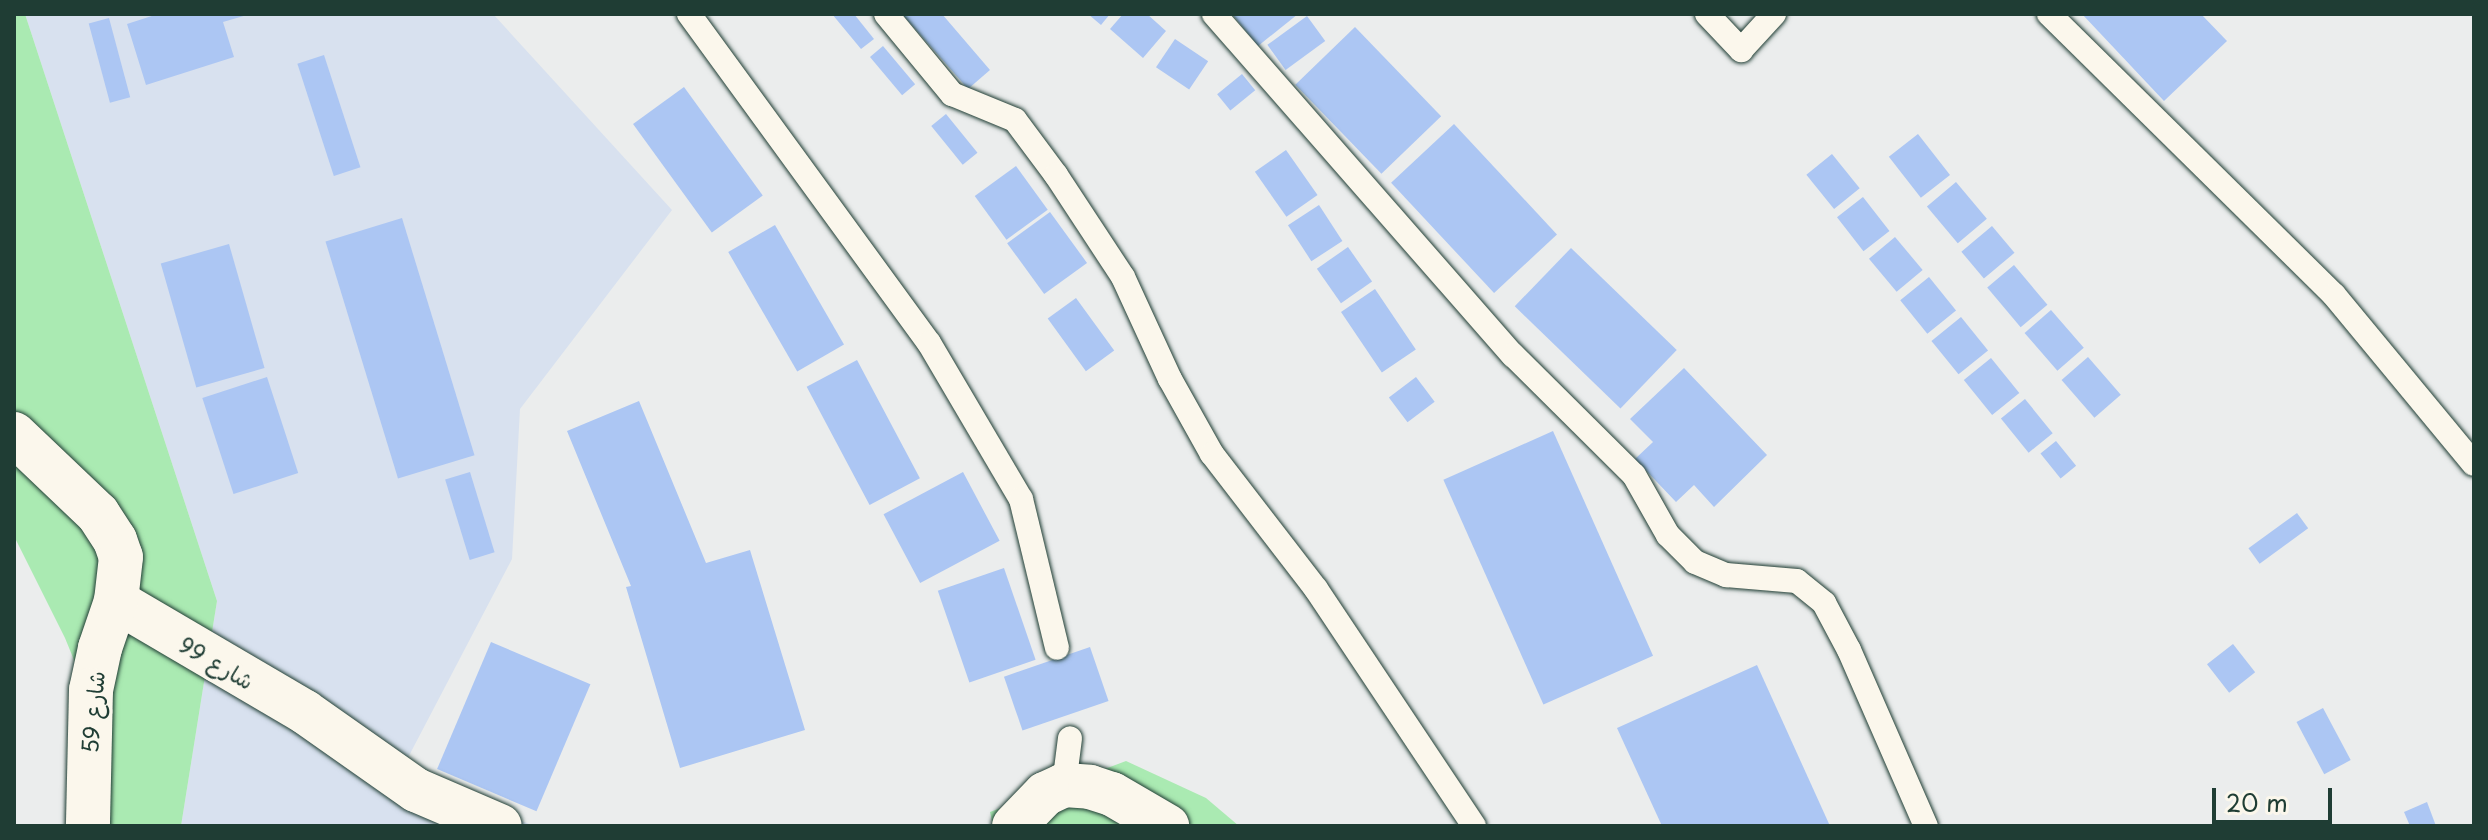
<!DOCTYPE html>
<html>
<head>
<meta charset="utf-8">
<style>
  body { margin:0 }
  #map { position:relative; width:2488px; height:840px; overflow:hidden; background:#ebeded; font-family:"Playpen Sans","Playpen Sans Arabic",sans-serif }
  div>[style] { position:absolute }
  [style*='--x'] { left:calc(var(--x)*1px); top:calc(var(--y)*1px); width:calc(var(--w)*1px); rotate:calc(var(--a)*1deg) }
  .built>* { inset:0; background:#d8e1ef }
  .green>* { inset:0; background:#aaeab2 }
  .building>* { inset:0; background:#acc6f3; transform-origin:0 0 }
  .roads { filter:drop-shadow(0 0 2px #1f3d34) drop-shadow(0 0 2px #1f3d34) }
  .service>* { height:24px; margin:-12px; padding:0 12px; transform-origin:12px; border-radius:12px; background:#fbf7ec }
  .minor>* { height:44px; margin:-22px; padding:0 22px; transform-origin:22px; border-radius:22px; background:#fbf7ec }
  .tertiary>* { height:44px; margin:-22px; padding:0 22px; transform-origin:22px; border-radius:22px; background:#fbf7ec }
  span { translate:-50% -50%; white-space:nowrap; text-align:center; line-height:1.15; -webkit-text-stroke:6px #fbf7ec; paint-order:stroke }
  .street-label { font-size:22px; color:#1f3d34 }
  .frame { position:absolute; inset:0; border:16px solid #1f3d34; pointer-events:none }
  .scale { position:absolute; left:2212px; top:788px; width:120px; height:36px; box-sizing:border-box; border:4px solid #1f3d34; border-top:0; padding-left:10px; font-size:24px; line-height:28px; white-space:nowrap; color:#1f3d34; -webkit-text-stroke:6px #fbf7ec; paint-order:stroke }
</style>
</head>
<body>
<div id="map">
  <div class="built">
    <div style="clip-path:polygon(25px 14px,493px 14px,672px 210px,520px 409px,512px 559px,401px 771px,534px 826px,181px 826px,217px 601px)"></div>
  </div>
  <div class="green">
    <div style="clip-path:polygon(14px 14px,25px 14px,217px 601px,181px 826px,87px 826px,96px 714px,65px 638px,14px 536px)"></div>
    <div style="clip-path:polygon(1126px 761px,1206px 798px,1239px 826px,993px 826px,990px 812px)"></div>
  </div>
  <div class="building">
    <div style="clip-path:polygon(158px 14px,247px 14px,247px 15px,223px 22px,234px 57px,146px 85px,127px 24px)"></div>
    <div style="clip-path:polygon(832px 14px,854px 14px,874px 39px,861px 49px)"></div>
    <div style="clip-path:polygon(902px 14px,942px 14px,990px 70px,968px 89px)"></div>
    <div style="clip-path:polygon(1088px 14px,1110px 14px,1101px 25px)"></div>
    <div style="clip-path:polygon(1123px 14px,1147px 14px,1166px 31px,1143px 58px,1110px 29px)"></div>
    <div style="clip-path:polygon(1232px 14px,1298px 14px,1258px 46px)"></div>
    <div style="clip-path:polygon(2082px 14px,2201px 14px,2227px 41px,2164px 101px)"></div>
    <div style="left:1307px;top:16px;width:31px;height:49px;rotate:54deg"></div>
    <div style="left:109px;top:18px;width:82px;height:21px;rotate:75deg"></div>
    <div style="left:1355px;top:27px;width:124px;height:83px;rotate:46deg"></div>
    <div style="left:1175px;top:39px;width:40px;height:34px;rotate:34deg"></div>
    <div style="left:883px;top:46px;width:50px;height:17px;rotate:50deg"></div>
    <div style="left:324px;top:55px;width:118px;height:28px;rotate:72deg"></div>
    <div style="left:1242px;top:74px;width:21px;height:32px;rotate:51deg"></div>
    <div style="left:684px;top:87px;width:134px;height:63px;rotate:54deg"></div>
    <div style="left:946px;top:114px;width:50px;height:19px;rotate:51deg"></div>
    <div style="left:1454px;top:124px;width:151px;height:86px;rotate:47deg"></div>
    <div style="left:1918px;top:134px;width:52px;height:37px;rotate:52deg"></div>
    <div style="left:1286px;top:150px;width:55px;height:38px;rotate:55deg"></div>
    <div style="left:1832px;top:154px;width:44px;height:33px;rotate:51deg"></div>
    <div style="left:1016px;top:166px;width:54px;height:51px;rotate:54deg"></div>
    <div style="left:1956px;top:182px;width:48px;height:38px;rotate:50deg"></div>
    <div style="left:1863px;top:197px;width:43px;height:33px;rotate:52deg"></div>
    <div style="left:1319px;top:205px;width:43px;height:37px;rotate:57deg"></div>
    <div style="left:1050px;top:212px;width:63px;height:53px;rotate:54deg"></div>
    <div style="left:402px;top:218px;width:248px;height:80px;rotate:73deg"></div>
    <div style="left:775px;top:225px;width:138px;height:54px;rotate:60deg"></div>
    <div style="left:1992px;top:226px;width:35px;height:40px;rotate:50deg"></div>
    <div style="left:1895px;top:237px;width:43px;height:34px;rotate:50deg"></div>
    <div style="left:229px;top:244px;width:129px;height:71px;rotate:74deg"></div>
    <div style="left:1348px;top:247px;width:42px;height:38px;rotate:55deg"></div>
    <div style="left:1571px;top:248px;width:147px;height:81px;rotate:44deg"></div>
    <div style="left:2014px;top:265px;width:52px;height:35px;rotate:50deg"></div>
    <div style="left:1929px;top:277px;width:43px;height:37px;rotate:51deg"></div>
    <div style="left:1375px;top:289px;width:73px;height:41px;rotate:56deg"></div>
    <div style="left:1076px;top:298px;width:65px;height:35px;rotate:54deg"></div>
    <div style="left:2051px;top:310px;width:50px;height:35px;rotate:49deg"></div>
    <div style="left:1961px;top:317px;width:43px;height:38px;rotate:51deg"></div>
    <div style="left:2088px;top:357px;width:50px;height:35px;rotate:49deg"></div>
    <div style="left:1991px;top:358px;width:45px;height:35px;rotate:51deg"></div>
    <div style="left:857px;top:360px;width:134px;height:57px;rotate:62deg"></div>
    <div style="clip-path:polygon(1684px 368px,1767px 455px,1714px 507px,1694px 485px,1676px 502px,1635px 459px,1653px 442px,1630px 419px)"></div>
    <div style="left:267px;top:377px;width:101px;height:68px;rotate:72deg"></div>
    <div style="left:1416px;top:377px;width:31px;height:34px;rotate:53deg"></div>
    <div style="left:2025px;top:399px;width:44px;height:31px;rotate:51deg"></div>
    <div style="clip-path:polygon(639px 401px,706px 563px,750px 550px,805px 730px,680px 768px,626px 587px,631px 586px,567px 431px)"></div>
    <div style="left:1553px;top:431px;width:246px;height:120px;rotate:66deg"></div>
    <div style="left:2056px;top:441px;width:32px;height:20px;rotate:51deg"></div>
    <div style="left:470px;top:472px;width:84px;height:26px;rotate:73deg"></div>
    <div style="left:963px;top:472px;width:78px;height:90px;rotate:62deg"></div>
    <div style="left:2297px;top:513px;width:19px;height:60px;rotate:54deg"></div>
    <div style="left:1004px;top:568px;width:97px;height:70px;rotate:71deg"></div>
    <div style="left:491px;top:642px;width:108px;height:138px;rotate:23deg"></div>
    <div style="left:2233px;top:644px;width:36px;height:33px;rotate:52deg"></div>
    <div style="left:1090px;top:647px;width:57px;height:91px;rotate:71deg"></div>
    <div style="clip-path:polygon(1757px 665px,1830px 826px,1662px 826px,1617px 728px)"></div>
    <div style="left:2323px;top:708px;width:59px;height:30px;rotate:62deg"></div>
    <div style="clip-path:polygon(2427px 802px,2436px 826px,2410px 826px,2404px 812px)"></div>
  </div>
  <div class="roads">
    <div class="service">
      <div style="--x:689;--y:14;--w:407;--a:53.9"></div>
      <div style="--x:929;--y:343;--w:181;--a:59.5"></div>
      <div style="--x:1021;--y:499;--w:153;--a:76.4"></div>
      <div style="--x:886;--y:14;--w:104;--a:50.5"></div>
      <div style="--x:952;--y:94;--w:68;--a:22.4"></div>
      <div style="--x:1015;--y:120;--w:69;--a:53.3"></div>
      <div style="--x:1056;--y:175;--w:122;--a:56.7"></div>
      <div style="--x:1123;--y:277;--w:112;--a:65.3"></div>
      <div style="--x:1170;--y:379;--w:86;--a:60.8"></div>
      <div style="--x:1212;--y:454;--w:170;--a:52.4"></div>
      <div style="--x:1316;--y:589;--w:285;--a:56.3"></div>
      <div style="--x:1214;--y:14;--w:454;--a:48.8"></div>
      <div style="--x:1513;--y:355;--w:170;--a:44.8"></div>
      <div style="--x:1634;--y:475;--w:69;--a:60.5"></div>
      <div style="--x:1668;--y:535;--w:38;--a:45"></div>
      <div style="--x:1695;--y:562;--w:34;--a:23"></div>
      <div style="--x:1726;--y:575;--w:71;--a:4.8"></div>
      <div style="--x:1797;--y:581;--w:35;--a:39"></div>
      <div style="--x:1824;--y:603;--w:53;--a:62"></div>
      <div style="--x:1849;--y:650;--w:192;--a:66.4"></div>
      <div style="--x:1707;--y:14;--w:50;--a:46.6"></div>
      <div style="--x:1741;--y:50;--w:49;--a:-47.5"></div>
      <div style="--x:2049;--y:14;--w:400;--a:44.6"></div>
      <div style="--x:2334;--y:295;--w:219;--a:50.4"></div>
      <div style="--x:1064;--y:785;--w:47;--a:-82.7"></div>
    </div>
    <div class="minor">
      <div style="--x:116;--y:601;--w:219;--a:30.4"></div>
      <div style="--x:305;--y:712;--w:136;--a:35.1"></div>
      <div style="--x:416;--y:790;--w:91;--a:23.2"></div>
      <div style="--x:1014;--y:826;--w:45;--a:-45.9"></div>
      <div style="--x:1045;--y:794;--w:21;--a:-25"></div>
      <div style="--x:1064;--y:785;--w:26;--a:4"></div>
      <div style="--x:1090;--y:787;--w:23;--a:18"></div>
      <div style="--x:1112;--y:794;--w:64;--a:30.2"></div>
    </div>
    <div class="tertiary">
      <div style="--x:14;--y:434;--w:116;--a:43.6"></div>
      <div style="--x:98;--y:514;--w:31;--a:57"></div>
      <div style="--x:115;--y:540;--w:18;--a:71"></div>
      <div style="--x:121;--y:557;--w:44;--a:96.5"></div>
      <div style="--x:116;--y:601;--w:50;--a:108.8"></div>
      <div style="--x:100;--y:648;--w:43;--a:102.1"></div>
      <div style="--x:91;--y:690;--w:136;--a:91.3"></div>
    </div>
  </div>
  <div class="street-label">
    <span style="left:217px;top:662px;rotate:30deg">شارع 99</span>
    <span style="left:92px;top:712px;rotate:-85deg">شارع 59</span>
  </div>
  <div class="frame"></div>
  <div class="scale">20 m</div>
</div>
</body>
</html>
